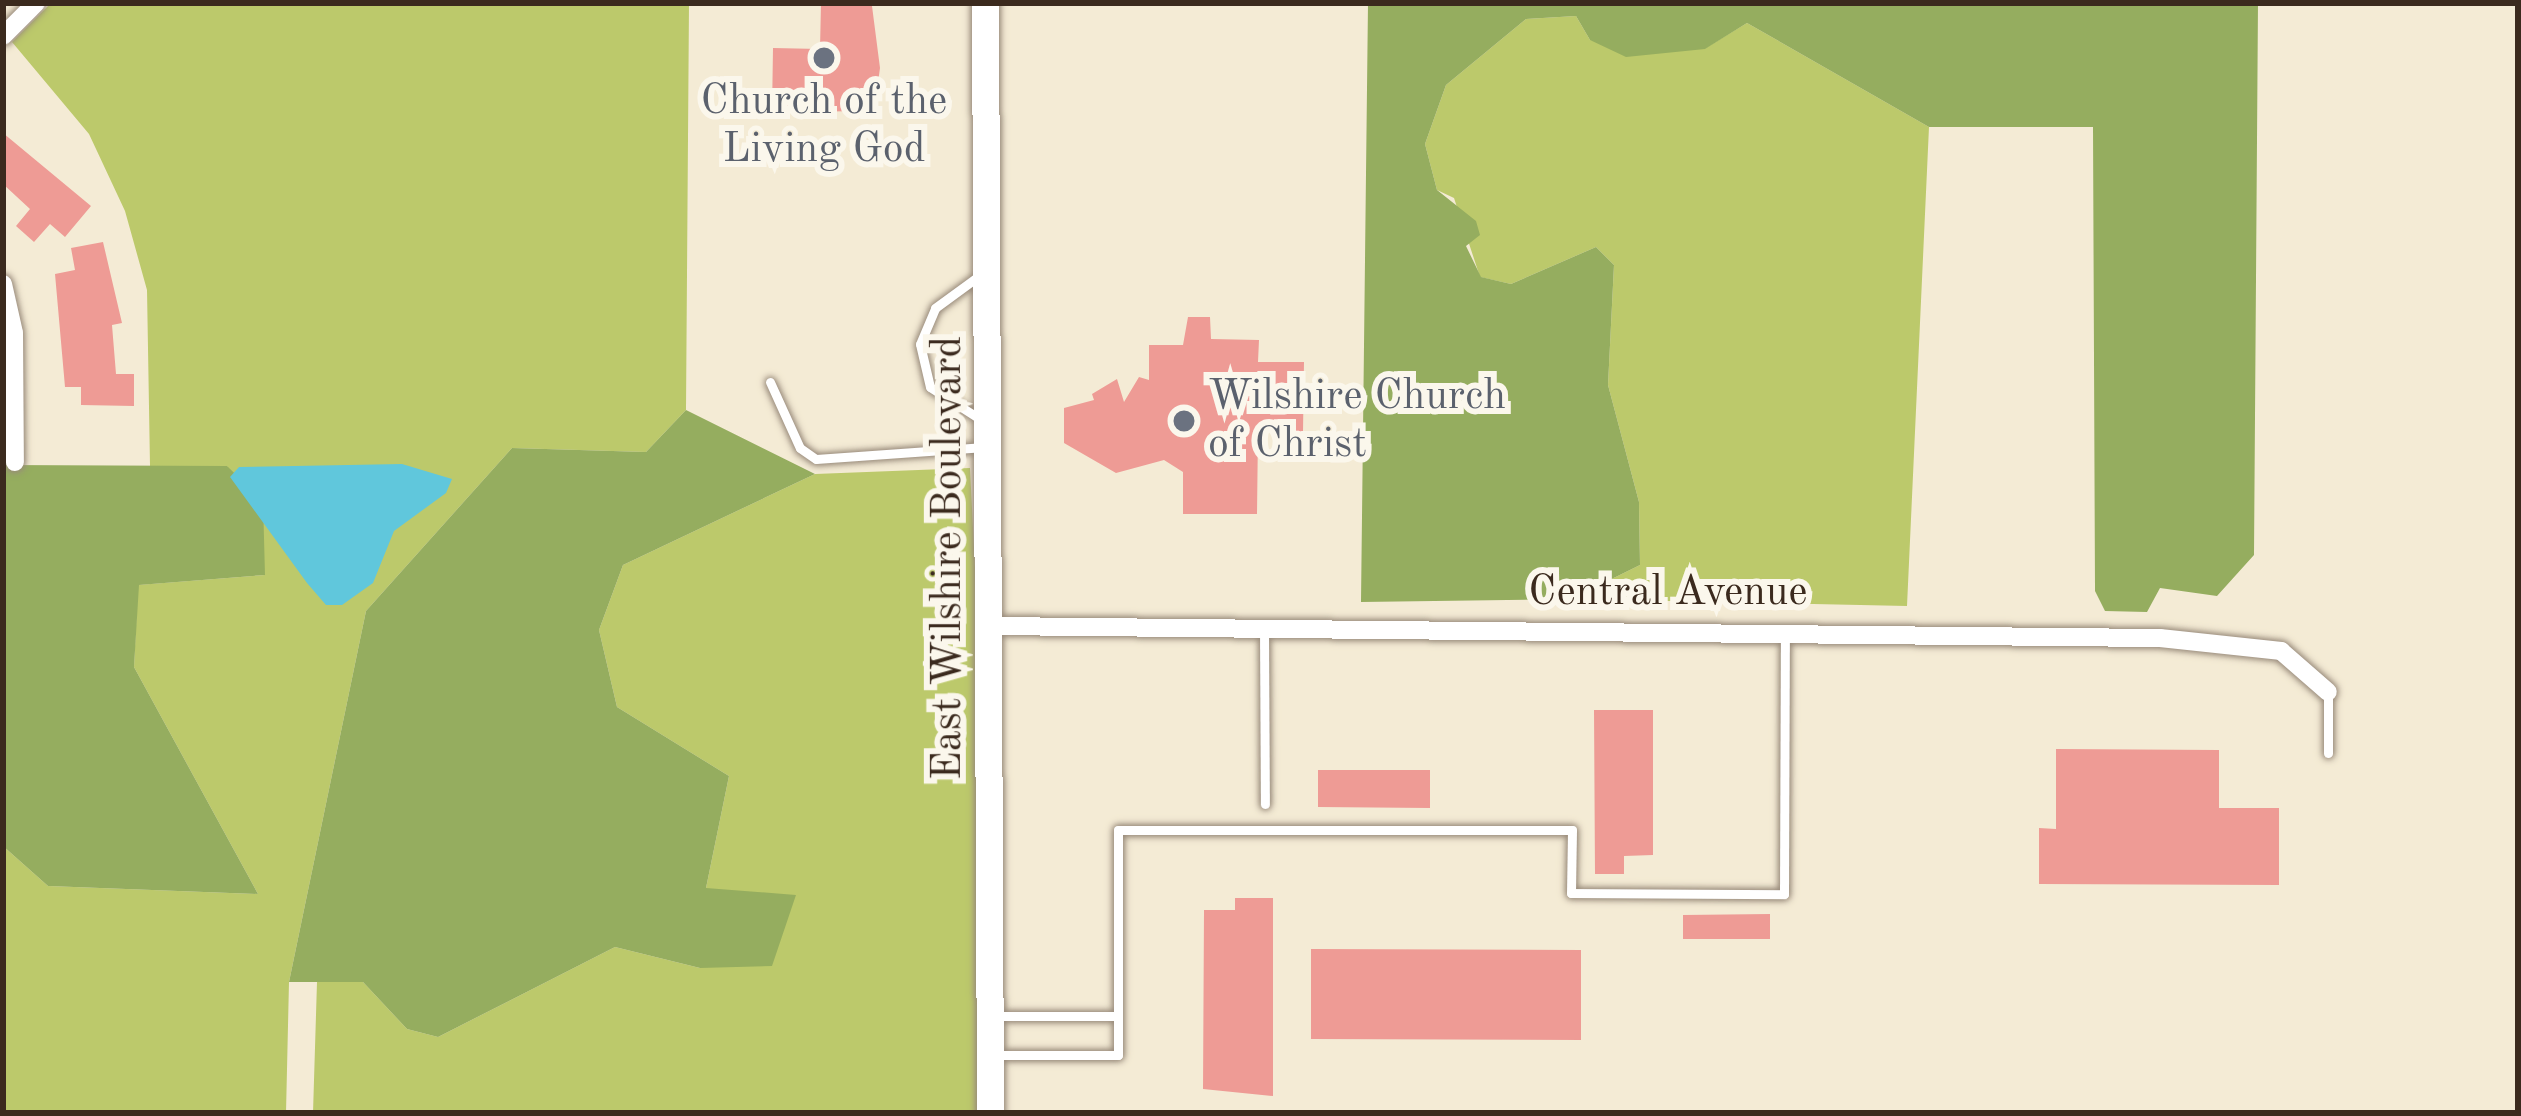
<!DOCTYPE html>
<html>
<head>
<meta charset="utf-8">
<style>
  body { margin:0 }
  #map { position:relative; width:2521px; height:1116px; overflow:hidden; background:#f4ebd5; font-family:"Old Standard TT",serif }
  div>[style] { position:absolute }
  .green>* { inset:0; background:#bcc96b }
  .forest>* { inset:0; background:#95ad5f }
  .water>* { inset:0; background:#60c7dc }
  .building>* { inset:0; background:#ee9b95 }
  .roads { filter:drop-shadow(0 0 3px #988a7a) drop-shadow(0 0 3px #988a7a) }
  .lane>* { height:9px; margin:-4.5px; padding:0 4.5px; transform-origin:4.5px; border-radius:4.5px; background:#fff }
  .street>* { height:18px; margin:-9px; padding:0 9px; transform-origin:9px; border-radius:9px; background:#fff }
  .secondary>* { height:27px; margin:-13.5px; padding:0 13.5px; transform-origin:13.5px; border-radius:13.5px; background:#fff }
  .dots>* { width:33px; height:33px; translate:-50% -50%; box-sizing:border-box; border:6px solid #fbf7ec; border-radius:50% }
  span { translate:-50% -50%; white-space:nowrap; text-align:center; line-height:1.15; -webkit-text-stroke:12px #fbf7ec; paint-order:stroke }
  .worship-label { font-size:42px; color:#5b616d }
  .left { translate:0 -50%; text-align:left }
  .street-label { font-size:42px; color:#3b2a1e }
  .frame { position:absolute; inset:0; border:6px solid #3b2a1e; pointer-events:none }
</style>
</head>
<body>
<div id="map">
  <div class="green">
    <i style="clip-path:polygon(51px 3px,689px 3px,686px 410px,646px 452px,512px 448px,366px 611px,289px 982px,286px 1113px,3px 1113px,3px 846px,48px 886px,258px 894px,134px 667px,138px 585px,265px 575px,227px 466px,150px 466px,147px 290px,125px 211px,89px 134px,12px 42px)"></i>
    <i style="clip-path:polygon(1576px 16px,1590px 40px,1704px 49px,1747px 23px,1929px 127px,1907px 606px,1571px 599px,1640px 565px,1639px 502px,1608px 385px,1614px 265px,1596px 247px,1511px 284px,1480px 277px,1454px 198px,1437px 190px,1425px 144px,1446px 85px,1526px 19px)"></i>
    <i style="clip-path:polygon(970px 468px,978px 628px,977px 1113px,313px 1113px,317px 982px,363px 982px,407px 1029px,438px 1037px,615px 947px,700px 968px,706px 888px,729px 776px,617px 707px,599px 630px,623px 565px,815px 474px)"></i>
  </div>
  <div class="forest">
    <i style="clip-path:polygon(1368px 3px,2258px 3px,2254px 555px,2217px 596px,2160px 588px,2147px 612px,2105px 611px,2095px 591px,2093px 127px,1929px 127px,1747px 23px,1705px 49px,1626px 57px,1590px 40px,1576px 16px,1526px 19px,1446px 85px,1425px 144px,1437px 190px,1476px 221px,1480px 235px,1466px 246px,1481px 277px,1511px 284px,1596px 247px,1614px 265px,1608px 385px,1639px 502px,1640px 565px,1571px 599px,1361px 602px)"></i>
    <i style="clip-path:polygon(686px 410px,815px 474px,623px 565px,599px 630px,617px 707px,729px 776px,706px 888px,796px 895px,772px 966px,700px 968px,615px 947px,438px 1037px,407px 1029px,363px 982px,289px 982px,366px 611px,512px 448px,646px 452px)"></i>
    <i style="clip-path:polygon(3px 465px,227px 466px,263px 501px,265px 575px,139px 585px,134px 667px,258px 894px,48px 886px,3px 846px)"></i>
  </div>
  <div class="water">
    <i style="clip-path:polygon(402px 464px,452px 479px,446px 493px,394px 531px,373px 583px,342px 605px,326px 605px,307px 583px,230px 477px,239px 467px)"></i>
  </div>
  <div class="building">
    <i style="clip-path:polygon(821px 3px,872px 6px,880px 68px,874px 111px,772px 112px,773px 48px,820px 49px)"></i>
    <i style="clip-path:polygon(3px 133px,91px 206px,65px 237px,50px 224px,34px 242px,16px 226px,30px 209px,3px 184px)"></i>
    <i style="clip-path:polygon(103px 242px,122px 323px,112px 325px,116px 374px,134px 374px,134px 406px,81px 405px,81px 387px,65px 387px,55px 274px,75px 270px,71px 248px)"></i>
    <i style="clip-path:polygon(1188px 317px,1210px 317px,1211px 339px,1259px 340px,1258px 362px,1304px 362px,1303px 432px,1258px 431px,1257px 514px,1183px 514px,1183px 472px,1164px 460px,1116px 473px,1064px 443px,1064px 408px,1094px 400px,1092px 394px,1117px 379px,1124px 402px,1139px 377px,1149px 380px,1149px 345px,1183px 345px)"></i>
    <i style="clip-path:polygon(1594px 710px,1653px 710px,1653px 855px,1624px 856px,1624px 874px,1595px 874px)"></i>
    <i style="clip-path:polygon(2056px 749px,2219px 750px,2219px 808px,2279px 808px,2279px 885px,2039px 884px,2039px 828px,2056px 829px)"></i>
    <i style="clip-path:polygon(1318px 770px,1430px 770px,1430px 808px,1318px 807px)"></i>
    <i style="clip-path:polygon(1235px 898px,1273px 898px,1273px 1096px,1203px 1089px,1204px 910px,1235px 910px)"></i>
    <i style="clip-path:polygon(1770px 914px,1770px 939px,1683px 939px,1683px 915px)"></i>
    <i style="clip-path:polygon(1311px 949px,1581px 950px,1581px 1040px,1311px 1039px)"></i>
  </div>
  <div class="roads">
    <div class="lane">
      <i style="left:770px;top:382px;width:72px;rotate:65.6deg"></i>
      <i style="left:800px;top:448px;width:19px;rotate:35deg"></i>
      <i style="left:816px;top:459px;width:169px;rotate:-4.1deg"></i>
      <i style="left:980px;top:419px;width:59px;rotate:-147.4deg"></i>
      <i style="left:930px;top:387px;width:44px;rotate:-103.1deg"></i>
      <i style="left:920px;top:344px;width:39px;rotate:-67deg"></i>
      <i style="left:935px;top:308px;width:59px;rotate:-36.1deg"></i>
      <i style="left:1264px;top:630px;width:174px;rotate:89.7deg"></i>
      <i style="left:2328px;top:753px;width:61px;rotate:-90deg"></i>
      <i style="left:996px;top:1016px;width:122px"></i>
      <i style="left:993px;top:1055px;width:125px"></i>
      <i style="left:1118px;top:1055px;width:225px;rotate:-90deg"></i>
      <i style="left:1118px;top:830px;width:454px"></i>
      <i style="left:1572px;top:830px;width:63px;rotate:90.9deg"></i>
      <i style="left:1571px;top:893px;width:213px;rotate:0.3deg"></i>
      <i style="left:1784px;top:894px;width:259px;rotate:-89.8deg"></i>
    </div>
    <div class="street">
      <i style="left:3px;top:36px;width:47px;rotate:-45deg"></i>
      <i style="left:3px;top:284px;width:50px;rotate:77.3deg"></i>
      <i style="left:14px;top:333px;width:129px;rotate:89.6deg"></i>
      <i style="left:991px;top:626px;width:1169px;rotate:0.59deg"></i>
      <i style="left:2160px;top:638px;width:122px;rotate:6.1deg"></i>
      <i style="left:2281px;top:651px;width:62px;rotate:41.1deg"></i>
    </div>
    <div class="secondary">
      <i style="left:985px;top:3px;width:1110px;rotate:89.74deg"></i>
    </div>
  </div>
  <div class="dots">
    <i style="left:824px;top:58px;background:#6b7280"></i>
    <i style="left:1184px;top:421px;background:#6b7280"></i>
  </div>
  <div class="worship-label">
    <span style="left:824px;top:126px">Church of the<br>Living God</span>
    <span class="left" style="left:1208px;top:421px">Wilshire Church<br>of Christ</span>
  </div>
  <div class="street-label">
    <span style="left:949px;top:558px;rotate:-90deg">East Wilshire Boulevard</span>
    <span style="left:1668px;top:593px">Central Avenue</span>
  </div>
  <div class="frame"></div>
</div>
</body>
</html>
